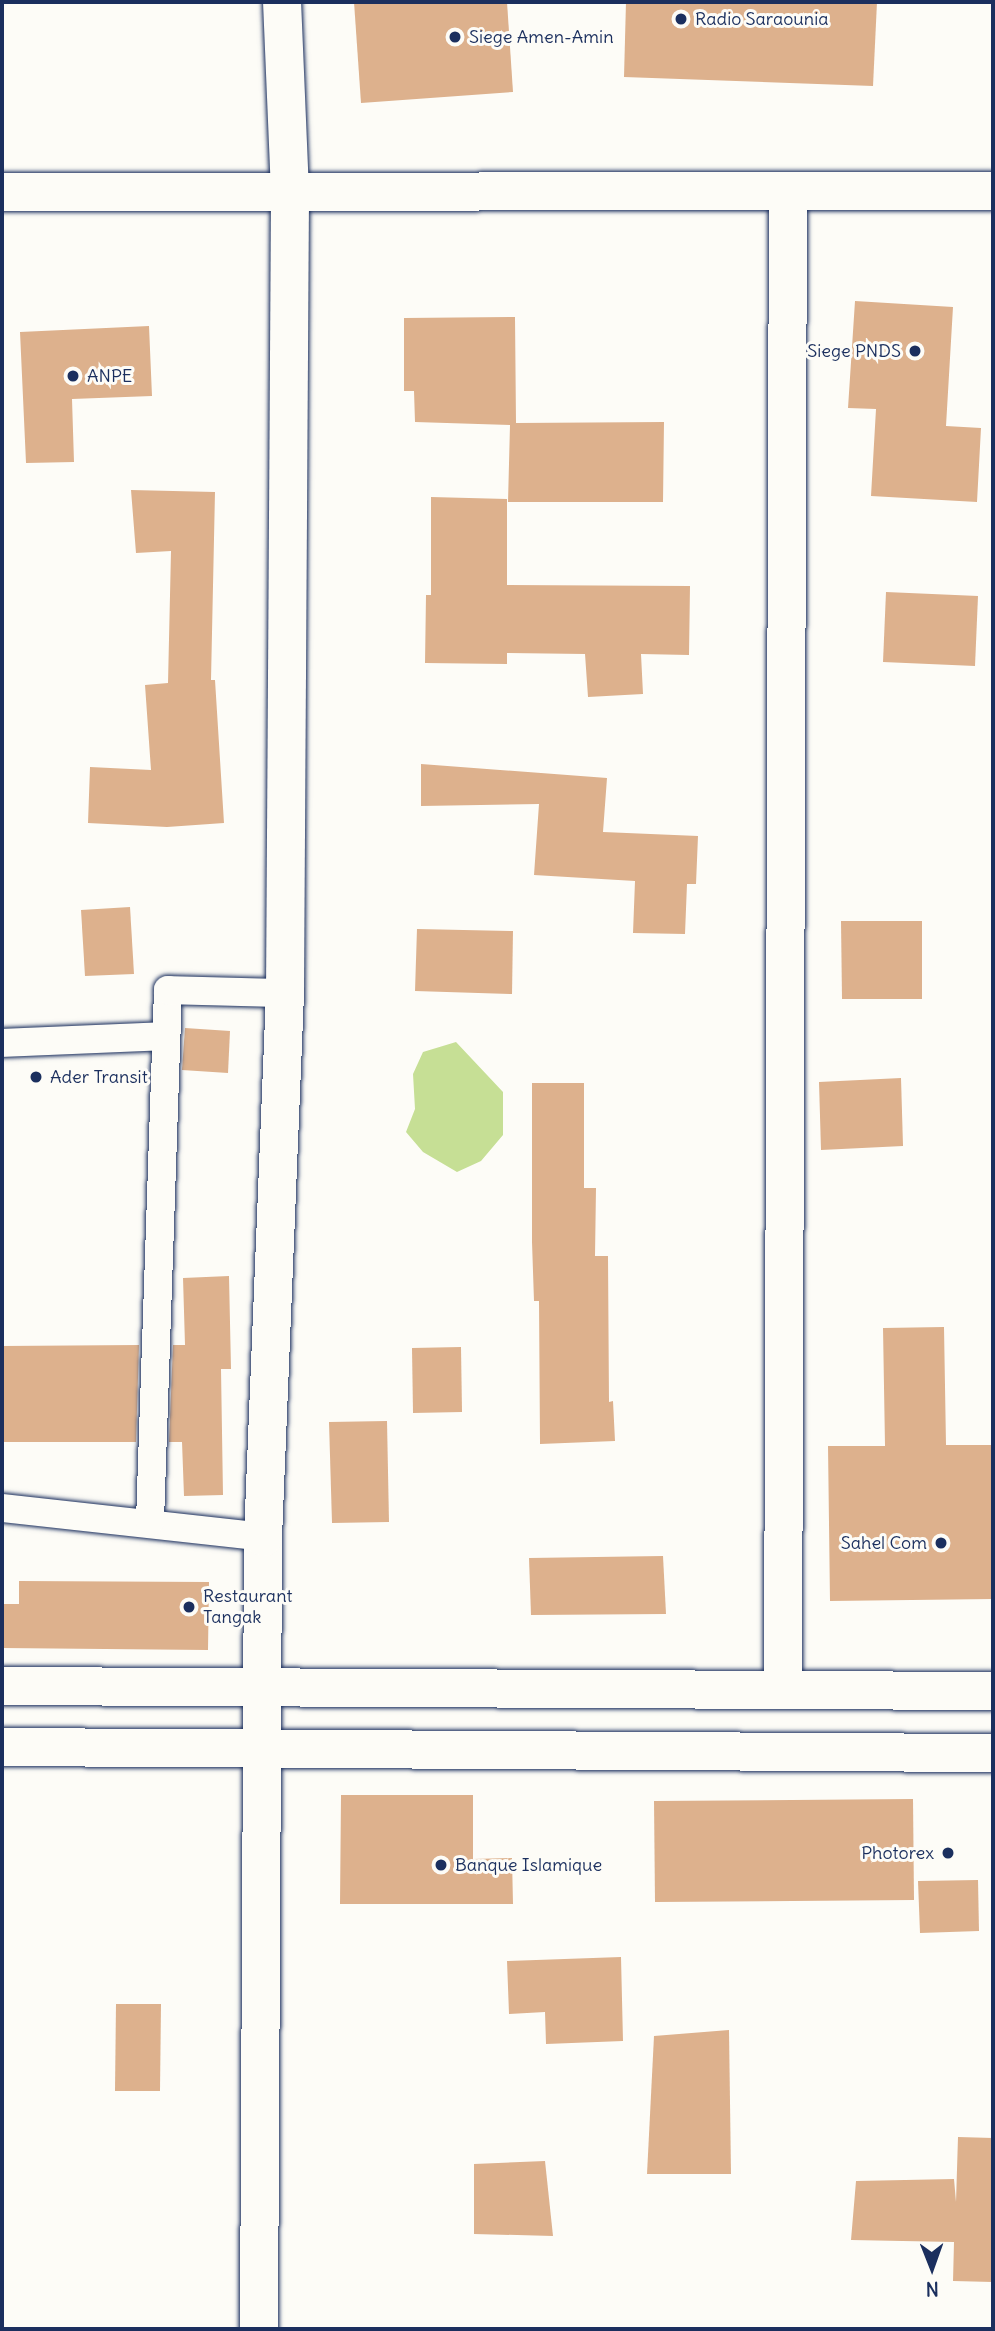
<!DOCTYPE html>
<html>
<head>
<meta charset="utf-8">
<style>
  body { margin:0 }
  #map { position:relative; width:995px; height:2331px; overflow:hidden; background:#fdfcf7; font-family:Delius,sans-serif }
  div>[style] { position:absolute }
  .green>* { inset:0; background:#c6df95 }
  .building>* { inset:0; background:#ddb18d }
  .roads { filter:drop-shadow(0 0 2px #1b2f5e) drop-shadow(0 0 2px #1b2f5e) }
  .service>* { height:28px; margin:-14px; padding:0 14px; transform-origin:14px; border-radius:14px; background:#fdfcf7 }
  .minor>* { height:38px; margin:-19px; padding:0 19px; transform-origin:19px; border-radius:19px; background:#fdfcf7 }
  .tertiary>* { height:38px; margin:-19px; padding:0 19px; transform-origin:19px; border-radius:19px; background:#fdfcf7 }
  .primary>* { height:38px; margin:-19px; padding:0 19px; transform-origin:19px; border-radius:19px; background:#fdfcf7 }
  .dots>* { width:19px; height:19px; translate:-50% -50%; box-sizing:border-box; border:4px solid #fdfcf7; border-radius:50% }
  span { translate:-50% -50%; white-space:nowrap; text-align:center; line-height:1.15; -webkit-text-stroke:6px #fdfcf7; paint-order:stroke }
  .poi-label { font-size:18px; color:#1b2f5e }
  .left { translate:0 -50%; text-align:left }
  .right { translate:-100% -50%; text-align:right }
  .frame { position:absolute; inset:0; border:4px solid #1b2f5e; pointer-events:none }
  .north { position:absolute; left:897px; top:2233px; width:70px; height:70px; -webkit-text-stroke:5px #fdfcf7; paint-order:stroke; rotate:179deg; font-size:19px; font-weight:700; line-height:28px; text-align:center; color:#1b2f5e }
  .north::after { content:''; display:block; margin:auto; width:24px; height:32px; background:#1b2f5e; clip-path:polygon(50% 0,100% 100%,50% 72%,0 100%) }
</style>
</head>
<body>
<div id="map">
  <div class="green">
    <i style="clip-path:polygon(456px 1042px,503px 1092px,503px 1135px,481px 1161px,457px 1172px,423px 1152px,406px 1132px,415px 1109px,413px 1074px,423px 1052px)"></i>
  </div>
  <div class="building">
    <i style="clip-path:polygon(354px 2px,507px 2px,513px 92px,361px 103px)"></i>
    <i style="clip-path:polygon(626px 2px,877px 2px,873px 86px,624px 77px)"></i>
    <i style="clip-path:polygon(855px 301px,953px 307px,946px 426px,981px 428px,977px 502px,871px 496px,876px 409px,848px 408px)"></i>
    <i style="clip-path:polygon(515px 317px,516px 423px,664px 422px,663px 502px,508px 502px,510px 425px,415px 422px,414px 391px,404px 391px,404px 318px)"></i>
    <i style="clip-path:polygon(149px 326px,152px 396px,72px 399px,74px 462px,26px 463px,20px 332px)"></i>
    <i style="clip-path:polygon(131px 490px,215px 492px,211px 680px,215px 680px,224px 823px,167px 827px,88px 823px,90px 767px,151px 770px,145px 685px,168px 683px,171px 551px,136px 553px)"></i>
    <i style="clip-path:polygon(431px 497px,507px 499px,507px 585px,690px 586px,689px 655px,641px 654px,643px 694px,588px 697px,585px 654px,507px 653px,507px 664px,425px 663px,426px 595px,431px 595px)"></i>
    <i style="clip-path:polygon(886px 592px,978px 596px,975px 666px,883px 662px)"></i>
    <i style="clip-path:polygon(421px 764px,607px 778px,603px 832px,698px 836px,696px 884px,687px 884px,685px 934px,633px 933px,635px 881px,534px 875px,539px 804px,421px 806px)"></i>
    <i style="clip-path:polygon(130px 907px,134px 974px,85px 976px,81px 910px)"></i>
    <i style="clip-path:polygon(841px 921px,922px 921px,922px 999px,842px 999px)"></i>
    <i style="clip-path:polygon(417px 929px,513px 931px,512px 994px,415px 991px)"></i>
    <i style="clip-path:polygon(185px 1028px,230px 1031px,228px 1073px,182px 1070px)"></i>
    <i style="clip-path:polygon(901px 1078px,903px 1146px,821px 1150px,819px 1082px)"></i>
    <i style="clip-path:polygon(532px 1083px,584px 1083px,584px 1188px,596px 1188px,595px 1256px,608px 1256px,609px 1402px,613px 1401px,615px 1441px,540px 1444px,539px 1301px,534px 1301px,532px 1242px)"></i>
    <i style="clip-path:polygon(229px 1276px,231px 1369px,221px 1369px,223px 1495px,184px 1496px,182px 1442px,169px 1442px,173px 1345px,185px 1345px,183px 1278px)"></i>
    <i style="clip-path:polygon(944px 1327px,946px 1445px,993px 1445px,993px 1599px,830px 1601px,828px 1446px,885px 1446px,883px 1328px)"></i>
    <i style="clip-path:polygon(139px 1345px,136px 1442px,2px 1442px,2px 1346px)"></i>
    <i style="clip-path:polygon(461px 1347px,462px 1412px,413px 1413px,412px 1348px)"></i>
    <i style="clip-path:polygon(387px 1421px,389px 1522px,332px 1523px,329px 1422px)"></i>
    <i style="clip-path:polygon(663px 1556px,666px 1614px,531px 1615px,529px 1558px)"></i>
    <i style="clip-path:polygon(19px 1581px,209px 1582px,208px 1650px,2px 1648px,2px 1604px,19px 1604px)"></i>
    <i style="clip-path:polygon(341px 1795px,473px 1795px,473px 1859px,512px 1858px,513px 1904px,340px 1904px)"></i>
    <i style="clip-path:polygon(913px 1799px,914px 1900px,655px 1902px,654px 1801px)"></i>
    <i style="clip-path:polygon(978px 1880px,979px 1931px,920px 1933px,918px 1881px)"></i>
    <i style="clip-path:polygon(621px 1957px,623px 2041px,546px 2044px,545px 2012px,509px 2014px,507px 1961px)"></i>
    <i style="clip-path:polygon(116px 2004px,161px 2004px,160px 2091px,115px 2091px)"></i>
    <i style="clip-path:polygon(729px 2030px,731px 2174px,647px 2174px,654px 2036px)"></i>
    <i style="clip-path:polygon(958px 2137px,993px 2138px,993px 2282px,953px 2281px,954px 2242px,851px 2240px,856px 2181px,954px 2179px,956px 2202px)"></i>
    <i style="clip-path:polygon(545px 2161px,553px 2236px,474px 2234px,474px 2164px)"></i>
  </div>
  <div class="roads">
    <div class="service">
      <i style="left:2px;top:1043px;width:164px;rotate:-2.4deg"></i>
      <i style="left:2px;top:1508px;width:263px;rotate:6.3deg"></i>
      <i style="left:150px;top:1521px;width:531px;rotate:-88.06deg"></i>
      <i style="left:168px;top:990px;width:117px;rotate:1.5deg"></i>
    </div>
    <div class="minor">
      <i style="left:783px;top:1689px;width:1497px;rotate:-89.81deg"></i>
      <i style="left:259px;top:2329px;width:792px;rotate:-89.71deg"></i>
      <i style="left:263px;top:1537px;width:544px;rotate:-87.68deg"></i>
      <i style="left:285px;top:993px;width:801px;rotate:-89.64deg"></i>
      <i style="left:290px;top:192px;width:190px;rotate:-92.4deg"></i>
    </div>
    <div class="tertiary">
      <i style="left:2px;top:192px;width:991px;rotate:-0.06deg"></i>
    </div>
    <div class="primary">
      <i style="left:2px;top:1686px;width:991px;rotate:0.29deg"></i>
      <i style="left:2px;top:1747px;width:991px;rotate:0.35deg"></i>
    </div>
  </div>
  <div class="dots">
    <i style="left:681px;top:19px;background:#1b2f5e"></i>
    <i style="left:455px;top:37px;background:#1b2f5e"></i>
    <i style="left:915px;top:351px;background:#1b2f5e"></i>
    <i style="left:73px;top:376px;background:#1b2f5e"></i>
    <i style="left:36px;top:1077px;background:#1b2f5e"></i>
    <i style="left:941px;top:1543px;background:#1b2f5e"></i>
    <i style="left:189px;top:1607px;background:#1b2f5e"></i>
    <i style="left:948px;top:1853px;background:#1b2f5e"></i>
    <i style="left:441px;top:1865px;background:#1b2f5e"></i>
  </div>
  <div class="poi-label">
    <span class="left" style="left:695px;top:19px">Radio Saraounia</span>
    <span class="left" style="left:469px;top:37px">Siege Amen-Amin</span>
    <span class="right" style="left:901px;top:351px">Siege PNDS</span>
    <span class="left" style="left:87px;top:376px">ANPE</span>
    <span class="left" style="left:50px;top:1077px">Ader Transit</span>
    <span class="right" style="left:927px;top:1543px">Sahel Com</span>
    <span class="left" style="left:203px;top:1607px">Restaurant<br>Tangak</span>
    <span class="right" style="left:934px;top:1853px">Photorex</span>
    <span class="left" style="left:455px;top:1865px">Banque Islamique</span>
  </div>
  <div class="frame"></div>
  <div class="north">N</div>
</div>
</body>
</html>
